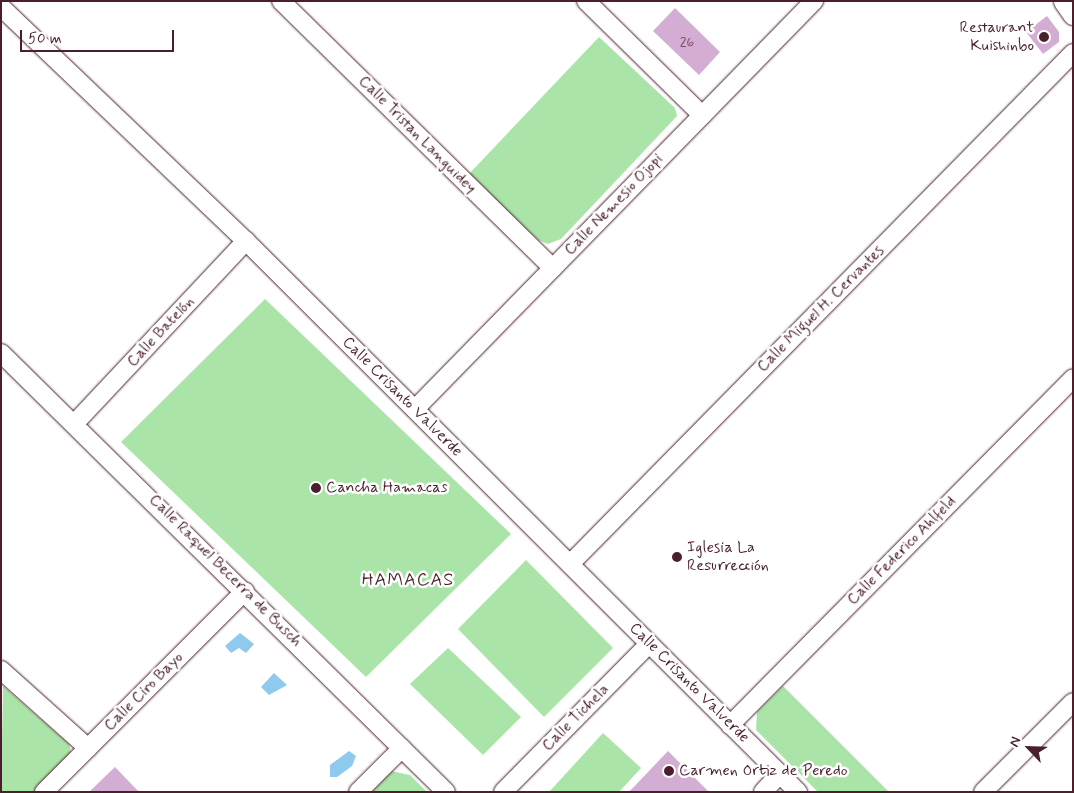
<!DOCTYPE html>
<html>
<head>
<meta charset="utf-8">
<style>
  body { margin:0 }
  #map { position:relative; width:1074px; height:793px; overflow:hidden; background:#fff; font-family:Mynerve,sans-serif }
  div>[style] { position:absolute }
  .green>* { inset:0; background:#aae4a8 }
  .water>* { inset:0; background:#8dcaed }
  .building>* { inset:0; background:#d4add4 }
  .roads { filter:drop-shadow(0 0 1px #4a1f2b) drop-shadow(0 0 1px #4a1f2b) }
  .minor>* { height:18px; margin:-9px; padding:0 9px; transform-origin:9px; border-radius:9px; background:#fff }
  .tertiary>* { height:21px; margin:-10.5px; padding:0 10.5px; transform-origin:10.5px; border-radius:10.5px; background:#fff }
  .dots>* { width:14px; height:14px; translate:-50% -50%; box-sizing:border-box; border:2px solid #fff; border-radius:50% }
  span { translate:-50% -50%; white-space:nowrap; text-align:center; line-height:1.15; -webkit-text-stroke:5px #fff; paint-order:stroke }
  .number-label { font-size:14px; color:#6c4255 }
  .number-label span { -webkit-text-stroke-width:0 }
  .poi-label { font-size:16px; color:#4a1f2b }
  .right { translate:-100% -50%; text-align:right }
  .left { translate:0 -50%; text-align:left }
  .street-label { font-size:16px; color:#4a1f2b }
  .neighbourhood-label { font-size:18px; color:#4a1f2b; letter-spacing:1px }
  .frame { position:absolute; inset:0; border:2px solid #4a1f2b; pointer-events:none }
  .north { position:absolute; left:1004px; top:723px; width:50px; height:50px; -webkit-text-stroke:4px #fff; paint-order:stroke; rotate:294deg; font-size:14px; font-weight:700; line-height:20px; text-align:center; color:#4a1f2b }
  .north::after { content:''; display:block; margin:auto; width:18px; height:22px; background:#4a1f2b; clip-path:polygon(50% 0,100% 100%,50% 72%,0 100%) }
  .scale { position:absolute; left:20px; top:30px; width:154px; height:22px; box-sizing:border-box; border:2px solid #4a1f2b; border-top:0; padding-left:6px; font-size:15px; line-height:18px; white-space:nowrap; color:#4a1f2b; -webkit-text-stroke:4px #fff; paint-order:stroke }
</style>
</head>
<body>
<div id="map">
  <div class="green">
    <i style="clip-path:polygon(599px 37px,675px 108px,677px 116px,561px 239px,548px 244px,538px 240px,468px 175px)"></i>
    <i style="clip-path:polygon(265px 299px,511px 534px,366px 677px,121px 442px)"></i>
    <i style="clip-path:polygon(526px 560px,613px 648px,544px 717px,458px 629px)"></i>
    <i style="clip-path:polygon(448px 648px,521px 717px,483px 755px,410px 684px)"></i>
    <i style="clip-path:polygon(3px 686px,69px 744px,72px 756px,41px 792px,1px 792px)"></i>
    <i style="clip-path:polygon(783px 686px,889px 792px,818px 792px,756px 730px,757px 712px)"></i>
    <i style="clip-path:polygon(603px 733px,641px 768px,619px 792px,549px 792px)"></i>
    <i style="clip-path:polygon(391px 771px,410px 775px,427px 792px,372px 792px)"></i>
  </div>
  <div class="water">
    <i style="clip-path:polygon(240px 633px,254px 644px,246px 653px,239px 648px,231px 653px,225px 646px)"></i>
    <i style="clip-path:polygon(274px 673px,287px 685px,269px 695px,261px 687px)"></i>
    <i style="clip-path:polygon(349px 751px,356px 756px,352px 766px,337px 777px,330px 777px,330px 765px)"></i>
  </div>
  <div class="building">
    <i style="clip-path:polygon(675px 8px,720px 52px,699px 75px,653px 31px)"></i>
    <i style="clip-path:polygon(1047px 16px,1059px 32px,1059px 42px,1043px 54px,1026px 32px)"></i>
    <i style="clip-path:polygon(668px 751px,709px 792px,629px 792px)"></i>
    <i style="clip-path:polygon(115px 767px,139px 792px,89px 792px)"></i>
  </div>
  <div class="roads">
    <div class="minor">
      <i style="left:281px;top:1px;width:381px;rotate:44.5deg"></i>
      <i style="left:586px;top:1px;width:163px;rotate:44.5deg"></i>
      <i style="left:1px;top:7px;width:339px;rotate:43.7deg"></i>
      <i style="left:246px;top:241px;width:780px;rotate:44.95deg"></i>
      <i style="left:1px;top:353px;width:625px;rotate:44.61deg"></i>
      <i style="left:415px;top:409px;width:571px;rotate:-45.64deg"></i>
      <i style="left:75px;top:423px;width:250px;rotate:-46.8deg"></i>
      <i style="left:570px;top:564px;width:717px;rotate:-45.45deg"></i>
      <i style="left:1px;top:670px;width:117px;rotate:41.9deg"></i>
      <i style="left:730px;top:725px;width:488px;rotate:-45.3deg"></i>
      <i style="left:44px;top:792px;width:284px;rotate:-45deg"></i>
      <i style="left:358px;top:792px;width:62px;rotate:-45deg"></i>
      <i style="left:503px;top:792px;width:208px;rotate:-45.4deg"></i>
      <i style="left:763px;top:792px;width:25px;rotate:-47deg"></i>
      <i style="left:983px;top:792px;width:127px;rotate:-45deg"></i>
    </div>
    <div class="tertiary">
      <i style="left:1064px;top:1px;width:16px;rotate:55deg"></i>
    </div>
  </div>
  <div class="dots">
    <i style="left:1044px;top:37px;background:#4a1f2b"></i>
    <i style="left:316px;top:488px;background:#4a1f2b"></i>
    <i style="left:677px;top:557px;background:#4a1f2b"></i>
    <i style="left:669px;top:771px;background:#4a1f2b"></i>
  </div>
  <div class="number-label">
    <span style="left:687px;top:42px">26</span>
  </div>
  <div class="poi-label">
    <span class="right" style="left:1034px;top:37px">Restaurant<br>Kuishinbo</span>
    <span class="left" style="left:326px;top:488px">Cancha Hamacas</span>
    <span class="left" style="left:687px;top:557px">Iglesia La<br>Resurrección</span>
    <span class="left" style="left:679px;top:771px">Carmen Ortiz de Peredo</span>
  </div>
  <div class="street-label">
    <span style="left:417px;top:135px;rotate:45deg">Calle Tristan Languidey</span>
    <span style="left:614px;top:205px;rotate:-46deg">Calle Nemesio Ojopi</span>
    <span style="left:821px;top:309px;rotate:-45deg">Calle Miguel H. Cervantes</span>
    <span style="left:161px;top:332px;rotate:-47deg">Calle Batelón</span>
    <span style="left:402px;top:397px;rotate:45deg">Calle Crisanto Valverde</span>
    <span style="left:902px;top:551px;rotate:-45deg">Calle Federico Ahlfeld</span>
    <span style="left:225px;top:571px;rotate:45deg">Calle Raquel Becerra de Busch</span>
    <span style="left:689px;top:683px;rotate:45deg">Calle Crisanto Valverde</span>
    <span style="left:144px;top:692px;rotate:-45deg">Calle Ciro Bayo</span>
    <span style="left:576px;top:718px;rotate:-45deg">Calle Tichela</span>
  </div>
  <div class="neighbourhood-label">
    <span style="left:408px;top:580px">HAMACAS</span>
  </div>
  <div class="frame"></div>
  <div class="north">N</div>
  <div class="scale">50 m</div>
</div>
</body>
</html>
